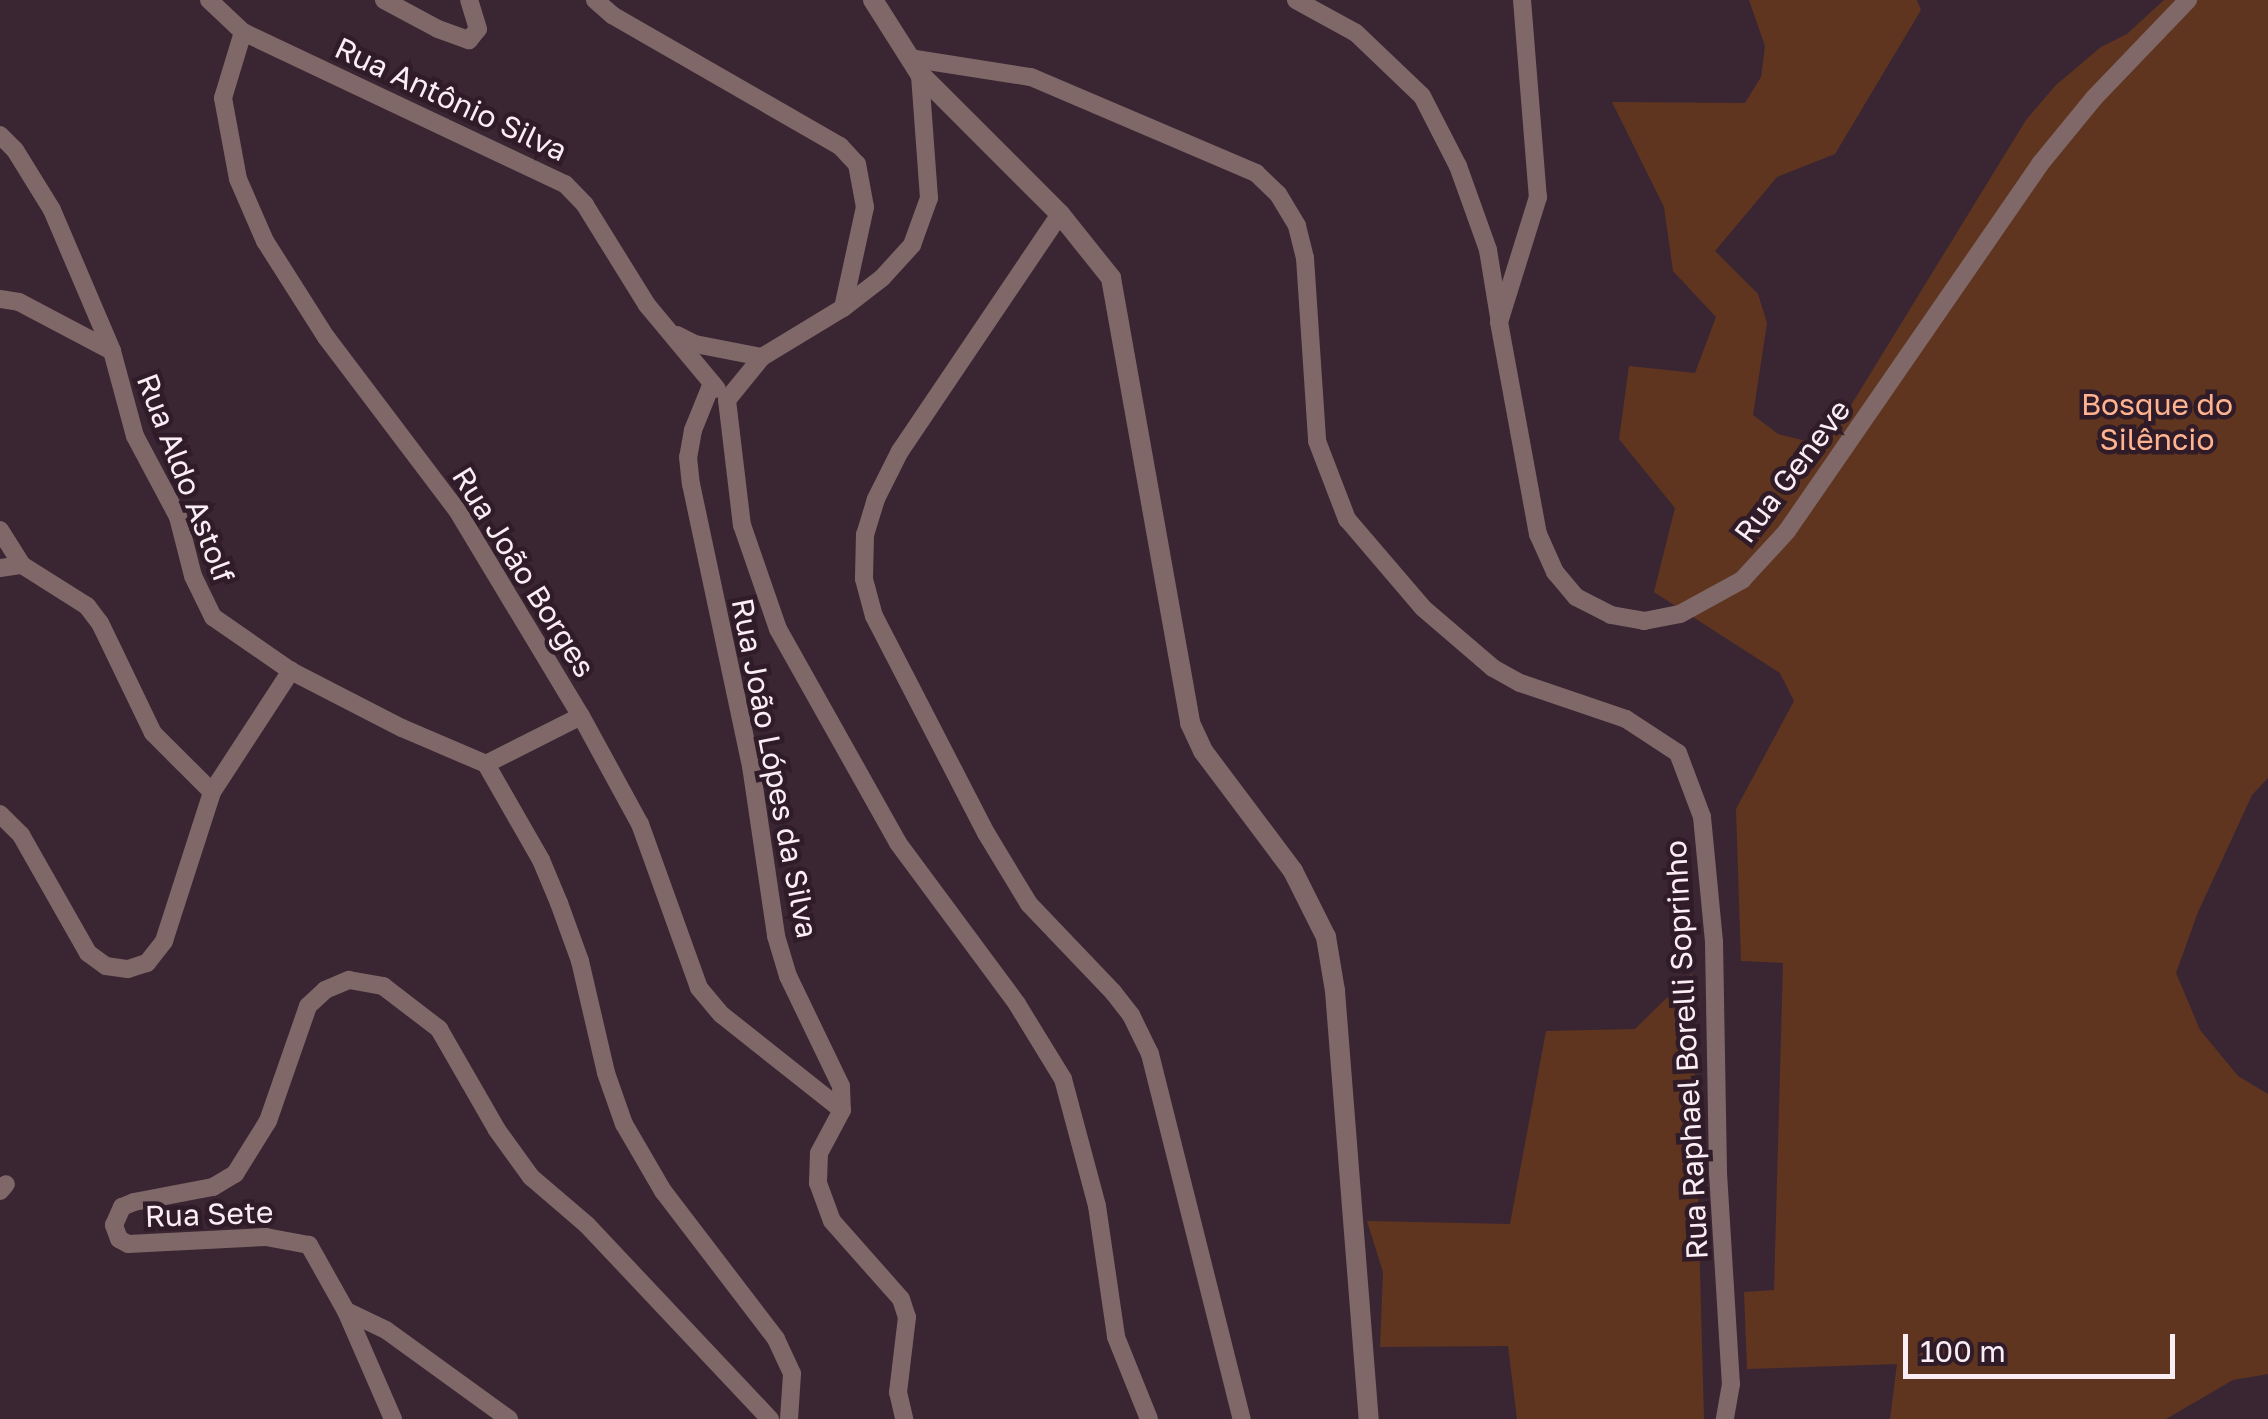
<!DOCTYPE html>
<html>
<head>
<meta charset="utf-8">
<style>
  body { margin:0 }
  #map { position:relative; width:2268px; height:1419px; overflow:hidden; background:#3a2632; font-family:"Golos Text",sans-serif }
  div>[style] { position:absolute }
  .green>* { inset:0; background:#5f3520 }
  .minor>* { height:18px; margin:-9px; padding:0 9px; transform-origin:9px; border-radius:9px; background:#806869 }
  .tertiary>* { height:20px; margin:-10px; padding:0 10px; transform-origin:10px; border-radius:10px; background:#806869 }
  span { translate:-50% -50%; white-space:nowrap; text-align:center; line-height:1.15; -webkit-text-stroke:9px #301c28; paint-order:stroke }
  .street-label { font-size:30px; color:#fbedf4 }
  .park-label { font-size:30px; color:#ffb491 }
  .scale { position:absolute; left:1903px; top:1334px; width:272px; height:45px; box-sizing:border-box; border:5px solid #fbedf4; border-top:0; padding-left:12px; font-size:30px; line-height:35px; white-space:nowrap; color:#fbedf4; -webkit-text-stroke:8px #301c28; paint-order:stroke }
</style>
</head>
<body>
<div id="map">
  <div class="green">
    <i style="clip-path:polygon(1749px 0,1917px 0,1921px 10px,1835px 154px,1777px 177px,1715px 251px,1758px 294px,1767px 323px,1753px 415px,1778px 434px,1826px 446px,2026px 120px,2056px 85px,2101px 47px,2127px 34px,2164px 0,2268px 0,2268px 778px,2252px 795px,2198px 912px,2176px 973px,2200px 1030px,2238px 1076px,2268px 1094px,2268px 1374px,2233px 1380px,2166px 1419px,1890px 1419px,1897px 1364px,1747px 1369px,1744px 1292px,1774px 1290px,1783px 963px,1741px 961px,1736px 809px,1794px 701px,1780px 673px,1654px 592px,1675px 508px,1619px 439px,1629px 366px,1695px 373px,1716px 317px,1673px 271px,1664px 207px,1612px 102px,1745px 103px,1761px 77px,1765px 46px)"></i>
    <i style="clip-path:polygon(1692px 973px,1704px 1419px,1517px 1419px,1508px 1346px,1380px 1347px,1383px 1272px,1367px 1221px,1510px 1224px,1546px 1031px,1635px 1029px)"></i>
  </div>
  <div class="minor">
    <i style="left:209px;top:0;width:47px;rotate:43.3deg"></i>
    <i style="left:243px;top:32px;width:356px;rotate:25.3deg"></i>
    <i style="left:565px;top:184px;width:29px;rotate:46deg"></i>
    <i style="left:585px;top:205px;width:118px;rotate:58.2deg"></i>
    <i style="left:647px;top:305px;width:109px;rotate:50.2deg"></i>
    <i style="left:384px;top:0;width:61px;rotate:28.2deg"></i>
    <i style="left:438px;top:29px;width:33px;rotate:20deg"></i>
    <i style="left:469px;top:40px;width:14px;rotate:-51deg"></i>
    <i style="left:478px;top:29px;width:30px;rotate:-107deg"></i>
    <i style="left:595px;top:0;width:23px;rotate:41deg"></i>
    <i style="left:612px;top:15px;width:263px;rotate:29.9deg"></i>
    <i style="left:840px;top:146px;width:25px;rotate:47deg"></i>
    <i style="left:857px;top:164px;width:44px;rotate:79.5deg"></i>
    <i style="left:865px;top:207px;width:103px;rotate:102.3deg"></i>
    <i style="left:1296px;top:0;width:68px;rotate:28.8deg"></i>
    <i style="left:1356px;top:33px;width:91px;rotate:43.7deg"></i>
    <i style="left:1422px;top:96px;width:79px;rotate:62.8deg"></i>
    <i style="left:1458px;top:166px;width:89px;rotate:70.3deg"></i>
    <i style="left:1488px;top:250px;width:68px;rotate:80.7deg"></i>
    <i style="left:1522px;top:0;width:198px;rotate:85.4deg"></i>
    <i style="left:1538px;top:197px;width:131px;rotate:107.3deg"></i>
    <i style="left:1499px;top:322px;width:216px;rotate:79.6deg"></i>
    <i style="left:1538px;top:534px;width:42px;rotate:65.9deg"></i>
    <i style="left:1555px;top:572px;width:33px;rotate:50deg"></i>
    <i style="left:1576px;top:597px;width:39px;rotate:27deg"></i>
    <i style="left:1611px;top:615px;width:34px;rotate:10deg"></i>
    <i style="left:1644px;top:621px;width:37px;rotate:-11deg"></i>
    <i style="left:1680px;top:614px;width:71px;rotate:-28.7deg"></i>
    <i style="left:1742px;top:580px;width:67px;rotate:-47.4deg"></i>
    <i style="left:1787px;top:531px;width:446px;rotate:-55.4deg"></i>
    <i style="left:2040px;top:164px;width:85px;rotate:-50.7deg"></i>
    <i style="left:2094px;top:98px;width:136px;rotate:-46.2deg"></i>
    <i style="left:243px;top:32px;width:69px;rotate:106.9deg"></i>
    <i style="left:223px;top:98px;width:82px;rotate:79.5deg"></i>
    <i style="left:238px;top:179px;width:68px;rotate:66.5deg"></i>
    <i style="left:265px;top:241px;width:114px;rotate:57.6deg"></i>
    <i style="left:326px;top:337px;width:217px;rotate:52.9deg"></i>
    <i style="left:457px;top:510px;width:240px;rotate:59deg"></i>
    <i style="left:581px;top:716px;width:123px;rotate:61.4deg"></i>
    <i style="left:640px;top:824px;width:174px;rotate:70.2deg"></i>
    <i style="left:699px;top:988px;width:35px;rotate:50deg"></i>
    <i style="left:722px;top:1015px;width:153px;rotate:38.4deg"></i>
    <i style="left:909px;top:58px;width:123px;rotate:8.9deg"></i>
    <i style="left:1031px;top:77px;width:245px;rotate:23.1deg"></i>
    <i style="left:1256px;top:173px;width:30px;rotate:44deg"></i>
    <i style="left:1278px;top:194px;width:37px;rotate:59deg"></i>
    <i style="left:1297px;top:226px;width:33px;rotate:76deg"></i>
    <i style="left:1305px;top:258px;width:183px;rotate:86.2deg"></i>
    <i style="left:1317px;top:441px;width:84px;rotate:69deg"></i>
    <i style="left:1347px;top:519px;width:117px;rotate:49.5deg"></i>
    <i style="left:1423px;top:608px;width:92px;rotate:40.6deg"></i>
    <i style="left:1493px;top:668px;width:31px;rotate:29deg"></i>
    <i style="left:1520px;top:683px;width:112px;rotate:18.8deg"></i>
    <i style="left:1626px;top:719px;width:62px;rotate:33.2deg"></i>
    <i style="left:1678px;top:753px;width:68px;rotate:69.4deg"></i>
    <i style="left:1702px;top:817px;width:126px;rotate:84.5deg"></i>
    <i style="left:1714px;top:942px;width:231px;rotate:89deg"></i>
    <i style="left:1718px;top:1173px;width:211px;rotate:86.5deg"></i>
    <i style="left:1731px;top:1384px;width:36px;rotate:100deg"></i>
    <i style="left:0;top:135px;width:21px;rotate:45deg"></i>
    <i style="left:15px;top:150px;width:70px;rotate:58.3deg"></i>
    <i style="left:52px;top:210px;width:153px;rotate:66.9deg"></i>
    <i style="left:112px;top:351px;width:88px;rotate:74.9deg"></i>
    <i style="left:135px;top:436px;width:92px;rotate:62deg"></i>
    <i style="left:178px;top:517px;width:61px;rotate:75.7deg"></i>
    <i style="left:193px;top:576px;width:46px;rotate:64deg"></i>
    <i style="left:213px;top:617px;width:95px;rotate:34.7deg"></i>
    <i style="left:291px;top:671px;width:125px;rotate:27.2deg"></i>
    <i style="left:402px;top:728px;width:91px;rotate:23.2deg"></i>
    <i style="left:1060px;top:214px;width:286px;rotate:124deg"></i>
    <i style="left:900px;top:451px;width:54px;rotate:116.6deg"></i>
    <i style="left:876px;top:499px;width:37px;rotate:107deg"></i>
    <i style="left:865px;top:534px;width:45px;rotate:91.3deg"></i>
    <i style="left:864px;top:579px;width:38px;rotate:75deg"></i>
    <i style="left:874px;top:616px;width:244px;rotate:62.7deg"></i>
    <i style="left:986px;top:833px;width:83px;rotate:58.8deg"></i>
    <i style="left:1029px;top:904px;width:122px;rotate:46.3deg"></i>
    <i style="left:1113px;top:992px;width:29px;rotate:52deg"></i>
    <i style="left:1131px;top:1015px;width:43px;rotate:64deg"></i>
    <i style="left:1150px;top:1054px;width:376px;rotate:75.9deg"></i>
    <i style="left:0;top:299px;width:19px;rotate:9deg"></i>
    <i style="left:19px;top:302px;width:105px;rotate:27.8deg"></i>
    <i style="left:677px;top:335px;width:20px;rotate:27deg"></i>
    <i style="left:695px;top:344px;width:68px;rotate:11deg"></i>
    <i style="left:712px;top:383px;width:51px;rotate:112deg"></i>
    <i style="left:693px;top:430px;width:27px;rotate:100deg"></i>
    <i style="left:688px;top:457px;width:27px;rotate:84deg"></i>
    <i style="left:691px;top:484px;width:288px;rotate:78deg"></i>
    <i style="left:751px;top:766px;width:172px;rotate:81.6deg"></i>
    <i style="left:776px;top:936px;width:42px;rotate:73.3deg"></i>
    <i style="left:788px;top:976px;width:122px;rotate:64.3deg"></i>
    <i style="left:841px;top:1086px;width:24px;rotate:88deg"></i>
    <i style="left:842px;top:1110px;width:49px;rotate:118.1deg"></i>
    <i style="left:819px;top:1153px;width:30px;rotate:92deg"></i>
    <i style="left:818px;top:1183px;width:40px;rotate:69.8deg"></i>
    <i style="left:832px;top:1221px;width:104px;rotate:48.5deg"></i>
    <i style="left:901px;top:1299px;width:19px;rotate:72deg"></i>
    <i style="left:907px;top:1317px;width:76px;rotate:96.8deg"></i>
    <i style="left:898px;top:1392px;width:28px;rotate:77deg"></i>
    <i style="left:727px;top:400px;width:126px;rotate:83.2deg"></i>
    <i style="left:742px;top:525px;width:110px;rotate:70.9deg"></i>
    <i style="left:778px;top:629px;width:245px;rotate:60.7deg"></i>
    <i style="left:898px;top:843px;width:200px;rotate:53.5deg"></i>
    <i style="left:1017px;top:1004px;width:88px;rotate:58.5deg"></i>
    <i style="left:1063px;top:1079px;width:131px;rotate:75deg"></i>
    <i style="left:1097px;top:1206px;width:132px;rotate:81.7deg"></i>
    <i style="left:1116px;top:1337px;width:88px;rotate:68.1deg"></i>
    <i style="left:727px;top:400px;width:55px;rotate:-50.9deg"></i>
    <i style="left:762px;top:357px;width:95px;rotate:-31.2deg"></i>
    <i style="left:843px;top:308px;width:49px;rotate:-37.6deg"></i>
    <i style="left:882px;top:278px;width:45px;rotate:-47.7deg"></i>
    <i style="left:912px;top:245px;width:50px;rotate:-70.1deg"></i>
    <i style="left:929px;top:198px;width:124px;rotate:-94.2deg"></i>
    <i style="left:0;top:530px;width:41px;rotate:57.8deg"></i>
    <i style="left:22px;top:565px;width:77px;rotate:32.2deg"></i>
    <i style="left:87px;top:606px;width:21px;rotate:53deg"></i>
    <i style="left:100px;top:623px;width:122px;rotate:64.3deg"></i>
    <i style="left:153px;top:733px;width:83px;rotate:45deg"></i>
    <i style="left:0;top:568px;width:22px;rotate:-8deg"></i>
    <i style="left:486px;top:764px;width:111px;rotate:60.2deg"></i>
    <i style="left:541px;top:860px;width:47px;rotate:67.3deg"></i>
    <i style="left:559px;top:903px;width:62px;rotate:70.1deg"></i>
    <i style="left:580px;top:961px;width:115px;rotate:76.9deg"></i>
    <i style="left:606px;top:1073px;width:54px;rotate:70.6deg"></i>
    <i style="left:624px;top:1124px;width:78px;rotate:59.8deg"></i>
    <i style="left:663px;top:1191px;width:186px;rotate:52.6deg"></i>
    <i style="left:776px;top:1339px;width:38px;rotate:65deg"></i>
    <i style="left:792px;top:1374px;width:45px;rotate:93.8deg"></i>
    <i style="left:486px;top:764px;width:106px;rotate:-26.8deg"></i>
    <i style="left:0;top:814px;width:30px;rotate:45deg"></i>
    <i style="left:21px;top:835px;width:136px;rotate:60.4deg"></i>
    <i style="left:88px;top:953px;width:22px;rotate:36deg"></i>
    <i style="left:106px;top:966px;width:22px;rotate:8deg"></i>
    <i style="left:128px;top:969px;width:20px;rotate:-18deg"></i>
    <i style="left:147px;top:963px;width:28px;rotate:-52deg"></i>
    <i style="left:164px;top:941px;width:157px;rotate:-72.1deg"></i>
    <i style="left:212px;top:792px;width:145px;rotate:-56.9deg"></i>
    <i style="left:0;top:1191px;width:9px;rotate:-49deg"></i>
    <i style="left:346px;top:1311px;width:44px;rotate:25.4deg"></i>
    <i style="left:386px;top:1330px;width:152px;rotate:35.9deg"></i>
    <i style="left:393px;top:1419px;width:118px;rotate:-113.5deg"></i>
    <i style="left:346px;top:1311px;width:76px;rotate:-119.3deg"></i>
    <i style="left:309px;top:1245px;width:44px;rotate:-169.5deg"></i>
    <i style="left:266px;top:1237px;width:138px;rotate:177.1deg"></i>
    <i style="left:128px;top:1244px;width:10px;rotate:-151deg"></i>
    <i style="left:119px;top:1239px;width:15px;rotate:-110deg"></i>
    <i style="left:114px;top:1225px;width:20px;rotate:-66deg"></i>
    <i style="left:122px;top:1207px;width:13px;rotate:-23deg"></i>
    <i style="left:134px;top:1202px;width:80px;rotate:-10.8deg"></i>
    <i style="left:213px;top:1187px;width:26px;rotate:-31deg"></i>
    <i style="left:235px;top:1174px;width:62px;rotate:-58.1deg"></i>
    <i style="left:268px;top:1121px;width:122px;rotate:-70.8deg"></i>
    <i style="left:308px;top:1006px;width:23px;rotate:-43deg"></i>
    <i style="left:325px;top:990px;width:26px;rotate:-23deg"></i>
    <i style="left:349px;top:980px;width:35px;rotate:10deg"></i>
    <i style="left:383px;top:986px;width:71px;rotate:37.5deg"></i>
    <i style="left:439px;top:1029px;width:116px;rotate:60.1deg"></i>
    <i style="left:497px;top:1130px;width:58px;rotate:54.1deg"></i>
    <i style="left:531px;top:1177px;width:74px;rotate:40.6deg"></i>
    <i style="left:587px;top:1225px;width:267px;rotate:46.7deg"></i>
  </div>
  <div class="tertiary">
    <i style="left:873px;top:0;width:88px;rotate:57.6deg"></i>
    <i style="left:920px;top:74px;width:198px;rotate:45deg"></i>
    <i style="left:1060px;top:214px;width:82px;rotate:51.4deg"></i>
    <i style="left:1111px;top:278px;width:452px;rotate:79.9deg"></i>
    <i style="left:1190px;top:723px;width:31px;rotate:65deg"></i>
    <i style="left:1203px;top:751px;width:150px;rotate:53.1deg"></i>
    <i style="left:1293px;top:871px;width:74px;rotate:63.4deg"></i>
    <i style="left:1326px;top:937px;width:55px;rotate:80.5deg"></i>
    <i style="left:1335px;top:991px;width:429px;rotate:85.5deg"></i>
  </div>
  <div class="street-label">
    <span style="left:451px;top:99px;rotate:25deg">Rua Antônio Silva</span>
    <span style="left:1792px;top:471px;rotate:-53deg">Rua Geneve</span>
    <span style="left:186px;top:478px;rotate:69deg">Rua Aldo Astolf</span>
    <span style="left:524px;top:572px;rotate:58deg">Rua João Borges</span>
    <span style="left:775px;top:768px;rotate:79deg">Rua João Lópes da Silva</span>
    <span style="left:1686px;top:1050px;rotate:-93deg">Rua Raphael Borelli Soprinho</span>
    <span style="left:209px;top:1214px;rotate:-2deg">Rua Sete</span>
  </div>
  <div class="park-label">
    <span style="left:2157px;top:421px">Bosque do<br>Silêncio</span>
  </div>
  <div class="scale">100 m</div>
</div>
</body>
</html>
